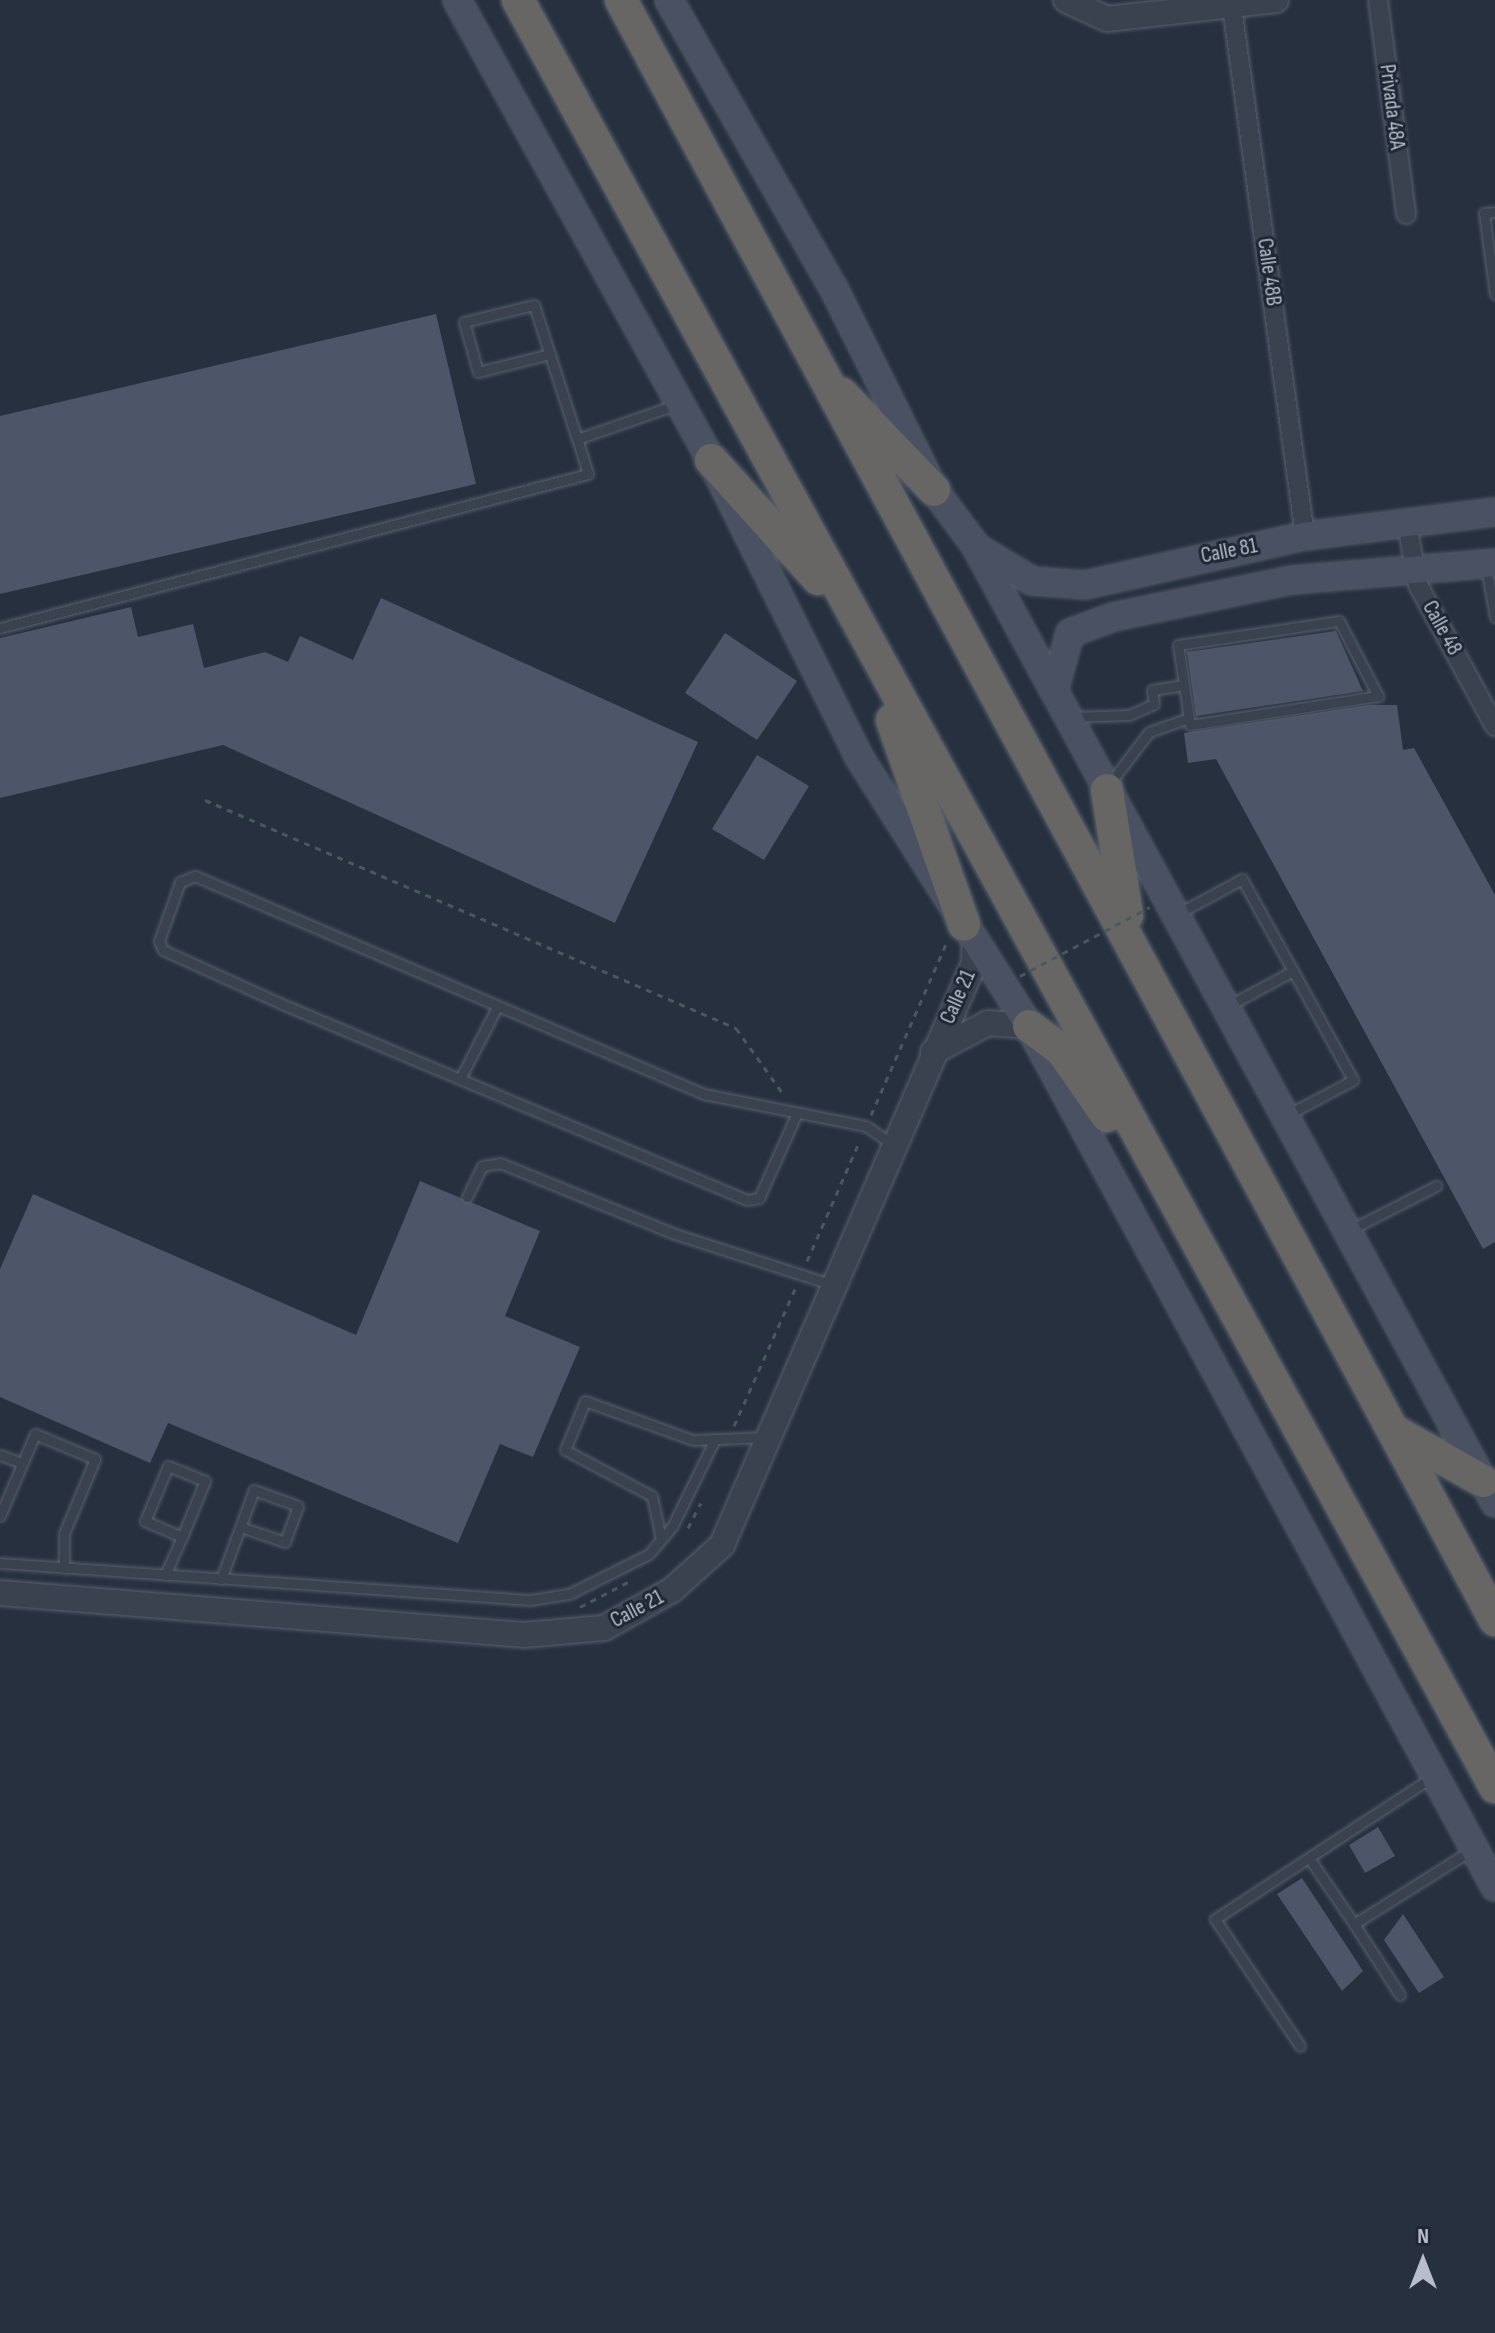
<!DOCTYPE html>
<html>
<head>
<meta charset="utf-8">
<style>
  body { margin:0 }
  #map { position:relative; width:1495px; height:2333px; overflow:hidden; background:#26303f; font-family:"Sofia Sans Condensed",sans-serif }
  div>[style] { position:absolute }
  .building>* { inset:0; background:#4d5668 }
  .path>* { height:3px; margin-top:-1.5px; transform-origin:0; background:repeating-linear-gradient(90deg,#47595d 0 6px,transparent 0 12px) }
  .roads { filter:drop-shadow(0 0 2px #58606d) drop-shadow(0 0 2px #58606d) }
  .service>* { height:9px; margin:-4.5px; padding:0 4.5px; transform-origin:4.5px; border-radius:4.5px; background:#3a424f }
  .minor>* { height:18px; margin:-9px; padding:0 9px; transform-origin:9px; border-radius:9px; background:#3a424f }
  .tertiary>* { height:24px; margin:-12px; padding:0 12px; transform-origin:12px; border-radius:12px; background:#3a424f }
  .secondary>* { height:26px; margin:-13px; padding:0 13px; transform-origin:13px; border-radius:13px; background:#495162 }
  .trunk>* { height:32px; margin:-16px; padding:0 16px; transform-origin:16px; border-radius:16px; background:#676664 }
  .path-bridge>* { height:3px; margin-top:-1.5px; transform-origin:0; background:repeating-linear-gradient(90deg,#47595d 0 6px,transparent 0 12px) }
  span { translate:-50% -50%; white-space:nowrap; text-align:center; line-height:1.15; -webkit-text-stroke:6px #1f2734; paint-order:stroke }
  .street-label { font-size:22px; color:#b7bdca }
  .north { position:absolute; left:1383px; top:2221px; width:80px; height:80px; -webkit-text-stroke:6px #1f2734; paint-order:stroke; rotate:0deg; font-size:22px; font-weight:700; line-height:32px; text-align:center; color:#b7bdca }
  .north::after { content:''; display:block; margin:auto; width:28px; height:36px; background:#b7bdca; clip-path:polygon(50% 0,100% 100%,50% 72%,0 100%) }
</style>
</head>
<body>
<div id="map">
  <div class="building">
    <i style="clip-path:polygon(436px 314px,476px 484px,0 594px,0 416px)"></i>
    <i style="clip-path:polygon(381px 598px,698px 742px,615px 923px,223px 745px,0 798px,0 638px,131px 607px,138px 637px,193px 624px,204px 668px,265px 652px,288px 662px,300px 636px,353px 660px)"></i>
    <i style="clip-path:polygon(1336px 631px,1363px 691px,1196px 716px,1187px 652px)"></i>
    <i style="clip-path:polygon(725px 633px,797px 681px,757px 740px,685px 693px)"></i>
    <i style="clip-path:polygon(1368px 705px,1397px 705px,1403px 750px,1414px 748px,1495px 895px,1495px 1242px,1483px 1249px,1216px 759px,1188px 763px,1184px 733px)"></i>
    <i style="clip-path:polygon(757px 755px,809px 786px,764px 860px,712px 829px)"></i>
    <i style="clip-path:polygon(420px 1181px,540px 1231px,505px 1316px,580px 1347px,533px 1457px,500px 1444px,458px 1543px,168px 1423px,150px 1463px,0 1397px,0 1269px,33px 1194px,356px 1335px)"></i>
    <i style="clip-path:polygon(1378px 1827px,1395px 1856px,1365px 1873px,1349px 1845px)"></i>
    <i style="clip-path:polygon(1302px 1878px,1363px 1971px,1342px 1991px,1277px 1894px)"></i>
    <i style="clip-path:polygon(1403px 1914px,1444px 1977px,1419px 1993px,1384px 1940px)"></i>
  </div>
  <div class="path">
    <i style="left:205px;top:800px;width:578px;rotate:23.24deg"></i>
    <i style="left:736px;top:1028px;width:82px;rotate:54.4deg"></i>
    <i style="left:871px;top:1115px;width:189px;rotate:-66.3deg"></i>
    <i style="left:807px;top:1261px;width:132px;rotate:-66.3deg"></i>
    <i style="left:734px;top:1426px;width:152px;rotate:-66deg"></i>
    <i style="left:688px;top:1528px;width:28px;rotate:-63deg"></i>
    <i style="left:580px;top:1607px;width:56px;rotate:-27.5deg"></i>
  </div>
  <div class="roads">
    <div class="service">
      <i style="left:1495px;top:212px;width:11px;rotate:175deg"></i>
      <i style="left:1484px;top:213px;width:82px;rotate:82.3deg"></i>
      <i style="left:550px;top:354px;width:74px;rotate:166deg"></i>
      <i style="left:478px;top:372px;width:52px;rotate:-105.6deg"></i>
      <i style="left:464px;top:322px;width:72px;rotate:-13.7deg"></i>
      <i style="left:534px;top:305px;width:141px;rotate:72.2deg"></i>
      <i style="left:1486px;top:567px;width:51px;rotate:79.8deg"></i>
      <i style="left:1339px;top:621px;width:85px;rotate:62.5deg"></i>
      <i style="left:1378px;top:696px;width:190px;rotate:171.2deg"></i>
      <i style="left:1190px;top:725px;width:81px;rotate:-98.5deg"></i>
      <i style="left:1178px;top:645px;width:163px;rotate:-8.5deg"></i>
      <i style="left:0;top:628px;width:608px;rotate:-14.68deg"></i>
      <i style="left:588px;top:474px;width:37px;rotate:-107deg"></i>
      <i style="left:577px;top:439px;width:107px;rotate:-19.1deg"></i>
      <i style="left:1071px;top:717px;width:58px;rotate:-2deg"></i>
      <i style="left:1129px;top:715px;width:27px;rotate:-24deg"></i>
      <i style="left:1154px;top:704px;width:14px;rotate:-98deg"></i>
      <i style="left:1152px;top:690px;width:32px;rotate:-9deg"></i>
      <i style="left:1110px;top:783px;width:64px;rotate:-52.6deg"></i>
      <i style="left:1149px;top:732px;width:42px;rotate:-19.3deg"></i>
      <i style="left:1177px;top:914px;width:74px;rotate:-28.3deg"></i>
      <i style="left:1242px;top:879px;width:105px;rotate:61deg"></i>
      <i style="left:1293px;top:971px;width:74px;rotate:151.7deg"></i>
      <i style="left:460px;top:1079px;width:81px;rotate:-62.8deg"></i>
      <i style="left:797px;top:1113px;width:93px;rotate:114.1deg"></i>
      <i style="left:759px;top:1198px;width:12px;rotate:171deg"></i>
      <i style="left:747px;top:1200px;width:505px;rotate:-157.14deg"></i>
      <i style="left:282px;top:1004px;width:131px;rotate:-155.6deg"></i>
      <i style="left:163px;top:950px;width:10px;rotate:-114deg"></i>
      <i style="left:159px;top:941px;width:63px;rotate:-70.4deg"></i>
      <i style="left:180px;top:882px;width:16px;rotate:-22deg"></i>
      <i style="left:195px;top:876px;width:554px;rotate:23.19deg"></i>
      <i style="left:704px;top:1094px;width:165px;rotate:11.2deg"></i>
      <i style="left:866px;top:1126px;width:32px;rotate:35deg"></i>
      <i style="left:1287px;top:1115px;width:75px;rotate:-27.9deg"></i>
      <i style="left:1353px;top:1080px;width:124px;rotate:-118.8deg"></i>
      <i style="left:467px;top:1197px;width:34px;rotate:-64deg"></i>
      <i style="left:482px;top:1166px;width:18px;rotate:-9deg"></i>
      <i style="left:500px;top:1163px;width:186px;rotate:22.1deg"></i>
      <i style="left:672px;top:1233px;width:169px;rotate:17.9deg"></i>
      <i style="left:1350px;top:1230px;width:97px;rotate:-27.1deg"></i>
      <i style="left:0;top:1455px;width:23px;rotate:20deg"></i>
      <i style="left:0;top:1516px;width:89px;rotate:-66.9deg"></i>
      <i style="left:35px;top:1434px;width:65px;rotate:22.6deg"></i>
      <i style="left:95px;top:1459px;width:81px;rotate:112.5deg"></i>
      <i style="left:64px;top:1534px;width:34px;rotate:90deg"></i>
      <i style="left:661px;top:1539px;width:44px;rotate:-101.8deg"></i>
      <i style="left:652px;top:1496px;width:98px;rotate:-152.1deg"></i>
      <i style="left:565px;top:1450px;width:53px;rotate:-67.8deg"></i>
      <i style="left:585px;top:1401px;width:115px;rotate:19.9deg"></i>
      <i style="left:693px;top:1440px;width:74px;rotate:-2.3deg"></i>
      <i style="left:0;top:1563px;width:531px;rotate:3.99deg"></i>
      <i style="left:530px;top:1600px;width:39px;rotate:-9deg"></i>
      <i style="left:569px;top:1594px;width:89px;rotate:-26.6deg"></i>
      <i style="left:649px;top:1554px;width:38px;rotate:-50deg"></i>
      <i style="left:673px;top:1525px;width:96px;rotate:-64deg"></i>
      <i style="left:165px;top:1575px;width:42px;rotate:-65.9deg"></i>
      <i style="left:182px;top:1537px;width:61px;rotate:-67.7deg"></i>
      <i style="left:205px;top:1481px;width:40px;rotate:-158deg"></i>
      <i style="left:168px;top:1466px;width:60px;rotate:112.7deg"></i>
      <i style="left:145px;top:1521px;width:40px;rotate:23.4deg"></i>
      <i style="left:221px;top:1579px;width:95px;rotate:-69.7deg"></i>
      <i style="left:254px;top:1490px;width:47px;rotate:20deg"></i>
      <i style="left:298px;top:1506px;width:38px;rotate:110deg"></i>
      <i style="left:285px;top:1542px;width:46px;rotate:-161.2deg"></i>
      <i style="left:1309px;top:1858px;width:80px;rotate:55.7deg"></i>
      <i style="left:1400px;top:1995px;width:85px;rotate:-122.9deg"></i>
      <i style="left:1354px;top:1924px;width:141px;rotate:-32.2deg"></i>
      <i style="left:1300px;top:2046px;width:153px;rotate:-123.8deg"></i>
      <i style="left:1215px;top:1919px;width:259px;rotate:-33.2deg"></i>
    </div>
    <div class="minor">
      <i style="left:1378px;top:0;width:216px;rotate:82.5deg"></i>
      <i style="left:1232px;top:7px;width:534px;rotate:82.14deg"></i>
      <i style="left:1407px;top:524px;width:62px;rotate:79.8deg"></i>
      <i style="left:1418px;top:585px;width:161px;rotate:61.4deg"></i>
    </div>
    <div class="tertiary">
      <i style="left:1066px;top:0;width:45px;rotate:24.9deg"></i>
      <i style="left:1107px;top:19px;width:170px;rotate:-6.4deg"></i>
      <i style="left:933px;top:1052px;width:62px;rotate:-27.8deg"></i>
      <i style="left:988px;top:1023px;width:41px;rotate:4.2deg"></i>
      <i style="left:0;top:1593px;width:526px;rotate:4.58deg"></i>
      <i style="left:524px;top:1635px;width:80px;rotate:-5deg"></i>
      <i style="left:604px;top:1628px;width:78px;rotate:-29.2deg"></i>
      <i style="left:672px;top:1590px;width:67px;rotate:-42deg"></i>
      <i style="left:722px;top:1545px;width:634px;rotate:-66.59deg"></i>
      <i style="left:974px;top:963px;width:23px;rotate:-88deg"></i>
    </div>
    <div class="secondary">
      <i style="left:457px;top:0;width:525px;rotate:61.09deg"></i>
      <i style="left:711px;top:460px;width:332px;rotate:63.5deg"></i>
      <i style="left:859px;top:757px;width:318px;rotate:57.7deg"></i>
      <i style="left:1029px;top:1026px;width:979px;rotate:61.58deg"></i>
      <i style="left:669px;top:0;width:331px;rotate:60.3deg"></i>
      <i style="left:833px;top:287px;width:227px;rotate:63.5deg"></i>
      <i style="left:934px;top:490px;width:69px;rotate:53.3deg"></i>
      <i style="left:975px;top:545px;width:1090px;rotate:61.51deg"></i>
      <i style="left:981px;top:550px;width:60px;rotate:31.3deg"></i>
      <i style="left:1032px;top:581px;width:53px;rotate:4.3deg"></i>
      <i style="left:1085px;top:585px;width:225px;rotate:-12.6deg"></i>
      <i style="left:1305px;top:536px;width:192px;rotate:-7.2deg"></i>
      <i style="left:1054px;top:691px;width:60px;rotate:-74.6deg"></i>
      <i style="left:1070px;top:633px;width:46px;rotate:-20.4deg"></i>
      <i style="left:1113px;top:617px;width:183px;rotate:-11.7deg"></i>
      <i style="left:1292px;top:580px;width:204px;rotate:-4.8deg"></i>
    </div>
    <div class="trunk">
      <i style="left:518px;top:0;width:2037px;rotate:61.33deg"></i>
      <i style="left:621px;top:0;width:1841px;rotate:61.65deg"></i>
      <i style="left:842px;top:394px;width:133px;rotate:46.2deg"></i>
      <i style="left:711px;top:460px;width:160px;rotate:48deg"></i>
      <i style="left:892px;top:720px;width:217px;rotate:70.6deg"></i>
      <i style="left:1107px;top:790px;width:127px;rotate:80.9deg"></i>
      <i style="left:1029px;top:1026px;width:41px;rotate:37.1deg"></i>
      <i style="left:1062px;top:1051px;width:79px;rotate:55.3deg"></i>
      <i style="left:1396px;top:1432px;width:100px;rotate:29.4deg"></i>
    </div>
  </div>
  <div class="path-bridge">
    <i style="left:1020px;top:976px;width:147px;rotate:-28deg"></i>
  </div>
  <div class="street-label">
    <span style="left:1392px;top:107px;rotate:83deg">Privada 48A</span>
    <span style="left:1269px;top:272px;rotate:82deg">Calle 48B</span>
    <span style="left:1229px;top:551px;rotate:-11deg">Calle 81</span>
    <span style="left:1442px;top:628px;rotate:61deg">Calle 48</span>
    <span style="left:958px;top:997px;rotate:-66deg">Calle 21</span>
    <span style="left:637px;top:1609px;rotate:-28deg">Calle 21</span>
  </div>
  <div class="north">N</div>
</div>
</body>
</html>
